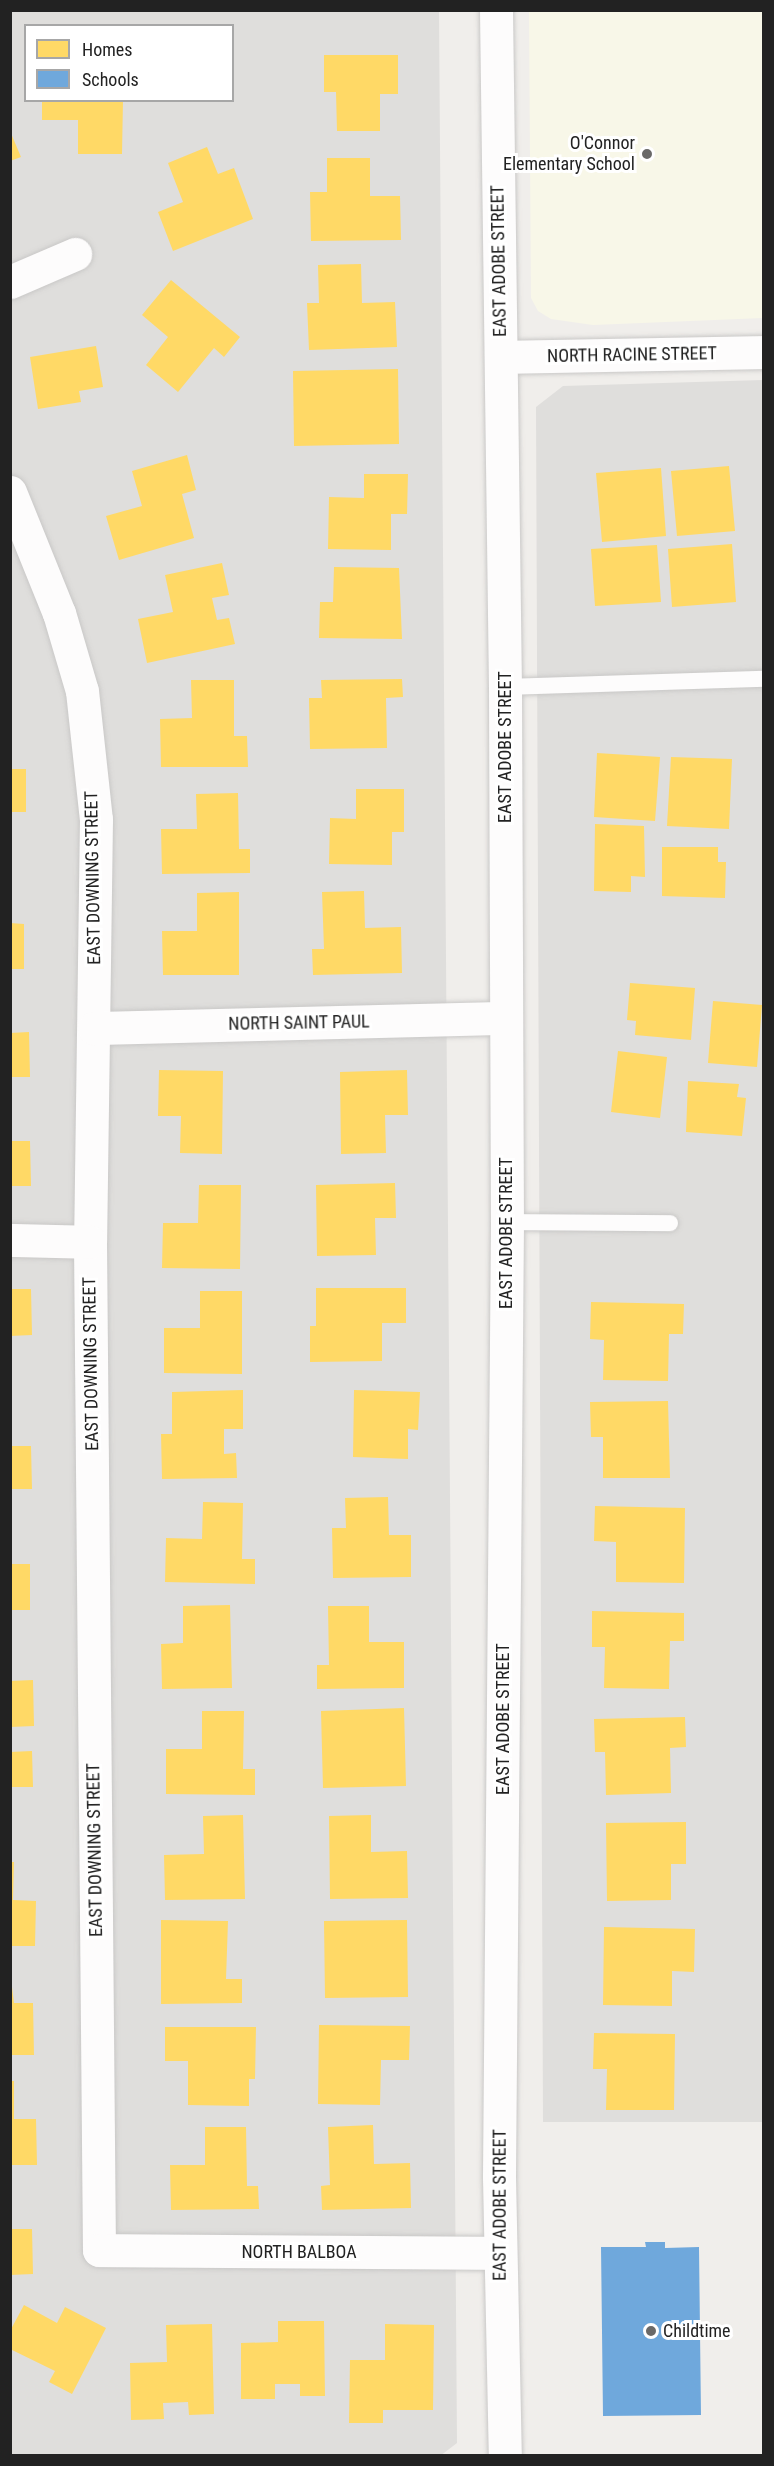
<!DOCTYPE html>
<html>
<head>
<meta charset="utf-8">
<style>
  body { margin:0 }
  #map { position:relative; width:774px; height:2466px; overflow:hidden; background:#f0eeeb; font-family:"Roboto Condensed",sans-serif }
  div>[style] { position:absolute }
  .residential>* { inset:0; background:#dfdedc }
  .education>* { inset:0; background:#f8f7e8 }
  .homes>* { inset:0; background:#ffd966 }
  .schools>* { inset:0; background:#6fa8dc }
  .roads { filter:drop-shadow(0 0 2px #c9c8c7) drop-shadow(0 0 2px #c9c8c7) }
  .service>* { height:16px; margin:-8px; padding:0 8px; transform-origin:8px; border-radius:8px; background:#fdfcfc }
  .minor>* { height:33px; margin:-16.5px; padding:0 16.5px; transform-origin:16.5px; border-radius:16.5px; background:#fdfcfc }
  .tertiary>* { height:33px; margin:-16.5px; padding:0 16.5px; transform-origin:16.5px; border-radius:16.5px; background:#fdfcfc }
  .dots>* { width:16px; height:16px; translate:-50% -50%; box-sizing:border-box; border:3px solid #fff; border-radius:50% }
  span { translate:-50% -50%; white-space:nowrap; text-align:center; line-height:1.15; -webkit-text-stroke:6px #fff; paint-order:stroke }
  .poi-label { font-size:18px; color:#222 }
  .right { translate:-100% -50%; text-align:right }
  .left { translate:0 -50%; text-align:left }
  .street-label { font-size:18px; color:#222 }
  .frame { position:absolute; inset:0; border:12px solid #222; pointer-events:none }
  .legend { position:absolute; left:24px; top:24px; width:210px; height:78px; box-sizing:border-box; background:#fff; border:2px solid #a7a7a7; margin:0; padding:8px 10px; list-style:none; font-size:18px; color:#222 }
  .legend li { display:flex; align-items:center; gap:12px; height:30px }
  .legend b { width:30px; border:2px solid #a7a7a7 }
</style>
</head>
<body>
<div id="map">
  <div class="residential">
    <i style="clip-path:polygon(evenodd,11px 11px,439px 11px,457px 2443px,440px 2456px,11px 2456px,11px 11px,26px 26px,232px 26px,232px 100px,26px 100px,26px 26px)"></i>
    <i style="clip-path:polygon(763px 380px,763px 2122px,543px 2122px,536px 407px,563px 386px)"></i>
  </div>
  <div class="education">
    <i style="clip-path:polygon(529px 11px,763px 11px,763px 318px,593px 325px,551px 319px,538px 311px,531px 298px)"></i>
  </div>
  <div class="homes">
    <i style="clip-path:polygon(324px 55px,398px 55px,398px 94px,380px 94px,380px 131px,337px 131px,336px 92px,324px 92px)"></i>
    <i style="clip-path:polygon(42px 100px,123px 100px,122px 154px,78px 154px,78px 120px,42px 120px)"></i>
    <i style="clip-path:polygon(10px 131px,21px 157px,10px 161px)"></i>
    <i style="clip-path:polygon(207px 147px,218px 174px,234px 168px,253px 219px,173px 251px,158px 212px,183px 202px,168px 163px)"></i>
    <i style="clip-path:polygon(327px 158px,370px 158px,370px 196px,400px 196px,401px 240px,311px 241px,310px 192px,327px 192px)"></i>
    <i style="clip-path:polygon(361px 264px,362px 303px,395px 302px,397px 347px,309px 350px,307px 303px,319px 303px,318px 265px)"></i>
    <i style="clip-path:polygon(171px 280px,240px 337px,224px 357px,214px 348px,178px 392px,146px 365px,168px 337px,142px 315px)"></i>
    <i style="clip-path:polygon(96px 346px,103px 387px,79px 391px,81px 402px,38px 409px,30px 357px)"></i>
    <i style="clip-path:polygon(398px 369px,399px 444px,294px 446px,293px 371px)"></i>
    <i style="clip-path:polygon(187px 455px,196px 490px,182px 494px,194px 538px,119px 560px,106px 516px,142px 506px,132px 471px)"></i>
    <i style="clip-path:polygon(729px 466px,735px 531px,677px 536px,671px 471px)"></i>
    <i style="clip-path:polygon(661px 468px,666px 536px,602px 542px,596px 473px)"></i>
    <i style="clip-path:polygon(364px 474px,408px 474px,407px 514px,391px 514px,391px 550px,328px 549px,329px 497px,364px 498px)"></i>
    <i style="clip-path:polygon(732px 544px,736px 602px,672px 607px,668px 549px)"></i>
    <i style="clip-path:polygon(657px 545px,661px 602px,595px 606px,591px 549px)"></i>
    <i style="clip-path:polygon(222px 563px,229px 595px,212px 598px,217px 620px,229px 618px,235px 644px,147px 663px,138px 619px,173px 612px,165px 575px)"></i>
    <i style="clip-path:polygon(334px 567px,399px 568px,402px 639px,319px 638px,320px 602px,333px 602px)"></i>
    <i style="clip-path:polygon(402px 679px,403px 697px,386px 698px,387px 748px,310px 749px,309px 698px,322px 698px,321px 680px)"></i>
    <i style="clip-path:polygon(191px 680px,234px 680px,234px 736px,247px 736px,248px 767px,161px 767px,160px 719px,192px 718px)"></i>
    <i style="clip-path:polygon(597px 753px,660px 757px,655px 821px,594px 817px)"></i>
    <i style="clip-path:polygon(671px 757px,732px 759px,729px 829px,667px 826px)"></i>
    <i style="clip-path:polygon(10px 769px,26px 769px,26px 812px,10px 812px)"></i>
    <i style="clip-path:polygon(356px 789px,404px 789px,404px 832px,392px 832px,392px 865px,329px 864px,330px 818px,356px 819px)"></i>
    <i style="clip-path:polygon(238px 793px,239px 849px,250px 849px,250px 873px,162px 874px,161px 829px,197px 829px,196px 794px)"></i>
    <i style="clip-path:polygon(595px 824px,644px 826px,645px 877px,631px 876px,631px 892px,594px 891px)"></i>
    <i style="clip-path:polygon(662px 847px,718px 847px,718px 862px,726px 862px,725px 898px,662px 896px)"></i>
    <i style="clip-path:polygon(364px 891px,365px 928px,401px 927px,402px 973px,313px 975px,312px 949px,324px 949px,322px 892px)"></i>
    <i style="clip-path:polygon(239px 892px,239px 975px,163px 975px,162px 931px,197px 931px,197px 893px)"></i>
    <i style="clip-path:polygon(10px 923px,24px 924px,24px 969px,10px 969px)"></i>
    <i style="clip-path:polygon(630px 983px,695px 988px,691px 1040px,635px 1035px,636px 1021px,627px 1020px)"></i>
    <i style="clip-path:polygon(713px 1001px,762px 1005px,757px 1067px,708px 1063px)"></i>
    <i style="clip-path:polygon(29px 1032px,30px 1077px,10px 1077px,10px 1033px)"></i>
    <i style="clip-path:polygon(618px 1051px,667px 1057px,660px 1118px,611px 1112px)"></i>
    <i style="clip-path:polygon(159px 1070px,223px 1071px,222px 1154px,180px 1153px,181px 1116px,158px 1116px)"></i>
    <i style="clip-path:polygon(407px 1070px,408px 1115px,385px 1115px,386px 1153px,341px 1154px,340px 1072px)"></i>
    <i style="clip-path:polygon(688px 1081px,739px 1084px,737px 1097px,746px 1098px,742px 1136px,686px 1132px)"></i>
    <i style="clip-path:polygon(10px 1141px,30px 1141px,31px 1186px,10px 1186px)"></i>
    <i style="clip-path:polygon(395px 1183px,396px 1218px,375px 1218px,376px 1255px,317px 1256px,316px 1185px)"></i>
    <i style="clip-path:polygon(199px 1185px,241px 1185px,240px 1269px,162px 1268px,163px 1223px,198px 1223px)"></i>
    <i style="clip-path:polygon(316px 1288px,406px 1288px,406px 1323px,382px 1323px,382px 1361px,310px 1362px,310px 1326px,316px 1326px)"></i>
    <i style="clip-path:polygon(10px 1289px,31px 1289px,32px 1335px,10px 1336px)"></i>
    <i style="clip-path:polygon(200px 1291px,242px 1291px,242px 1374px,164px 1373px,164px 1328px,200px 1328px)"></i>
    <i style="clip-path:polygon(591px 1302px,684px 1304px,683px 1334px,669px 1334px,668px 1381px,603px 1380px,604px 1340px,590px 1339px)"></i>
    <i style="clip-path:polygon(243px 1390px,243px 1429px,224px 1429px,224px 1454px,236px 1453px,237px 1478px,162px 1479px,161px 1434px,172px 1434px,172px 1392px)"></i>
    <i style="clip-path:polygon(354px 1390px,420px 1392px,418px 1430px,408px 1429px,408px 1459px,353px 1457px)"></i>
    <i style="clip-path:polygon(668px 1401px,670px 1478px,603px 1478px,603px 1437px,591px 1437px,590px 1402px)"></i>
    <i style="clip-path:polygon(10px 1446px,31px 1446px,32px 1489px,10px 1489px)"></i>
    <i style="clip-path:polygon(388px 1497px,389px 1535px,411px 1535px,411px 1577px,333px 1578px,332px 1528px,346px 1528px,345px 1498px)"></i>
    <i style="clip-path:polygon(203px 1502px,243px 1503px,242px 1559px,255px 1559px,255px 1584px,165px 1582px,166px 1538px,202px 1539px)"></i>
    <i style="clip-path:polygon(595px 1506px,685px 1508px,684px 1583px,616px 1582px,616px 1542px,594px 1541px)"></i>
    <i style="clip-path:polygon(10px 1564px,30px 1564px,30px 1610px,10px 1610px)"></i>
    <i style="clip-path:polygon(230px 1605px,232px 1688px,162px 1689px,161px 1644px,183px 1643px,183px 1606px)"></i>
    <i style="clip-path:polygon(328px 1606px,369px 1606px,369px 1642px,404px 1642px,404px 1688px,317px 1689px,317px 1665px,329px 1665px)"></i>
    <i style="clip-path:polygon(592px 1611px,684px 1613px,684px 1641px,670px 1641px,669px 1689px,604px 1688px,605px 1647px,592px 1647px)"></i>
    <i style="clip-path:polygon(33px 1680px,34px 1726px,10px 1727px,10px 1681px)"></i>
    <i style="clip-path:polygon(404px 1708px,406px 1786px,323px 1788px,321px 1711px)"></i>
    <i style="clip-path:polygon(202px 1711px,244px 1711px,243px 1769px,255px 1769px,255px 1795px,166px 1794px,166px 1749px,202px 1749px)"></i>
    <i style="clip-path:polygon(685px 1717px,686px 1747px,670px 1748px,671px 1793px,606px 1795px,605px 1752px,595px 1752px,594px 1719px)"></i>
    <i style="clip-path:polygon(32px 1751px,33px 1787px,10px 1787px,10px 1752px)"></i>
    <i style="clip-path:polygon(243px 1815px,245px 1899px,165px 1900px,164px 1855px,204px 1854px,203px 1816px)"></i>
    <i style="clip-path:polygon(371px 1815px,371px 1852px,407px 1851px,408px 1898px,330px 1899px,329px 1816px)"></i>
    <i style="clip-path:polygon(686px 1822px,686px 1864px,671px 1864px,671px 1900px,607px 1901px,606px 1823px)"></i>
    <i style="clip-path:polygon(10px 1862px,14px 1862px,13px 1900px,36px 1901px,35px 1946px,10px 1946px)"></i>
    <i style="clip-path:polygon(161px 1920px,228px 1921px,226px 1979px,242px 1979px,242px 2003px,161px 2004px)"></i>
    <i style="clip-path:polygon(407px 1920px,408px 1997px,325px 1998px,324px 1921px)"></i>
    <i style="clip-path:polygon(604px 1927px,695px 1929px,694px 1972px,672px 1971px,672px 2006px,603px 2005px)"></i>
    <i style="clip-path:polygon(10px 1971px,14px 2003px,33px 2003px,34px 2055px,10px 2055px)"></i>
    <i style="clip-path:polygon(319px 2025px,410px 2026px,409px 2060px,381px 2060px,380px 2105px,318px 2104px)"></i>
    <i style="clip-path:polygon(165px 2027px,256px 2027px,255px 2079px,249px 2079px,249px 2106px,188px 2105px,188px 2061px,165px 2061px)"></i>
    <i style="clip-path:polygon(594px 2033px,675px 2034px,674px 2110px,606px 2110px,607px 2069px,593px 2069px)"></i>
    <i style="clip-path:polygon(10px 2081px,14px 2081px,14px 2119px,36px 2119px,37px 2165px,10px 2165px)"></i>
    <i style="clip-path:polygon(373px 2125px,374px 2164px,410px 2163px,411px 2208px,322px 2210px,321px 2186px,330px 2185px,328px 2127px)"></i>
    <i style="clip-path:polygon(205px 2127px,246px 2127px,247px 2186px,258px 2186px,259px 2209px,171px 2210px,170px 2165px,205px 2165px)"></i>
    <i style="clip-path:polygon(10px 2229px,32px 2229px,33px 2274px,10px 2275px)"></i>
    <i style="clip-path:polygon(24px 2305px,57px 2323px,65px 2307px,106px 2328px,72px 2394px,49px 2382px,55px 2371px,10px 2349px,10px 2331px)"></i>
    <i style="clip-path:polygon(278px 2321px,324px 2321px,325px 2396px,300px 2396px,300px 2384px,275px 2384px,275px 2399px,241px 2399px,241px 2343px,278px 2342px)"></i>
    <i style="clip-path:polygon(212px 2324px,214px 2414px,189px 2415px,188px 2402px,163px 2403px,164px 2419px,131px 2420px,130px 2363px,167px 2362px,166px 2325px)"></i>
    <i style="clip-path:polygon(385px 2324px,434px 2325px,433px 2410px,383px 2410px,383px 2423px,349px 2423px,350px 2360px,385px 2360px)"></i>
  </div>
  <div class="schools">
    <i style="clip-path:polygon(645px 2242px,665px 2242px,665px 2248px,699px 2247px,701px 2415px,603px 2416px,601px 2247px,646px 2247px)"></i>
  </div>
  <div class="roads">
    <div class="service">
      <i style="left:505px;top:687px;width:259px;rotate:-1.8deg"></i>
      <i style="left:507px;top:1222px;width:163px;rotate:0.4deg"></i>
    </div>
    <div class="minor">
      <i style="left:10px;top:282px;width:71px;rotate:-23.3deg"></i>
      <i style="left:501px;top:357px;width:263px;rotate:-1.1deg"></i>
      <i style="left:10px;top:492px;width:131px;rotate:68deg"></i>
      <i style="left:59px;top:613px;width:81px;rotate:73.6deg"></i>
      <i style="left:82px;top:691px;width:129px;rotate:83.8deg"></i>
      <i style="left:96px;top:819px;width:423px;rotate:90.8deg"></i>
      <i style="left:90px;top:1242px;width:1008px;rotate:89.49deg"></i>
      <i style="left:99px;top:2250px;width:400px;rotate:0.4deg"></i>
      <i style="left:94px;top:1028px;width:409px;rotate:-1.4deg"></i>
      <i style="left:10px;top:1240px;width:80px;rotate:1.4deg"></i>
    </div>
    <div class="tertiary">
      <i style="left:496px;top:10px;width:677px;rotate:89.24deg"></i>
      <i style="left:505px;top:687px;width:535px;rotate:89.79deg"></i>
      <i style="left:507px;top:1222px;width:955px;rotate:90.48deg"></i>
      <i style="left:499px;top:2177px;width:279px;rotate:88.8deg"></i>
    </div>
  </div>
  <div class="dots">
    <i style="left:647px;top:154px;background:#6a6968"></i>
    <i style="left:651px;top:2331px;background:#6a6968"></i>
  </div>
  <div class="poi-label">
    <span class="right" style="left:635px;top:154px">O'Connor<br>Elementary School</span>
    <span class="left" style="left:663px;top:2331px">Childtime</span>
  </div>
  <div class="street-label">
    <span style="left:499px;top:261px;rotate:-91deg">EAST ADOBE STREET</span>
    <span style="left:632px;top:355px;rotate:-1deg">NORTH RACINE STREET</span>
    <span style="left:505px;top:747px;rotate:-90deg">EAST ADOBE STREET</span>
    <span style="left:93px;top:878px;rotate:-91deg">EAST DOWNING STREET</span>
    <span style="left:299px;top:1023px;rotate:-1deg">NORTH SAINT PAUL</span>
    <span style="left:506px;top:1233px;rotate:-90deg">EAST ADOBE STREET</span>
    <span style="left:91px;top:1364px;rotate:-91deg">EAST DOWNING STREET</span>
    <span style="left:503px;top:1719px;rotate:-90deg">EAST ADOBE STREET</span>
    <span style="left:95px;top:1850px;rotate:-91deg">EAST DOWNING STREET</span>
    <span style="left:500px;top:2205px;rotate:-90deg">EAST ADOBE STREET</span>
    <span style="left:299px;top:2252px">NORTH BALBOA</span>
  </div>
  <div class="frame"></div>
  <ul class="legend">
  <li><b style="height:16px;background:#ffd966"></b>Homes</li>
  <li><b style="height:16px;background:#6fa8dc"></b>Schools</li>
  </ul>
</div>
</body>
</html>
